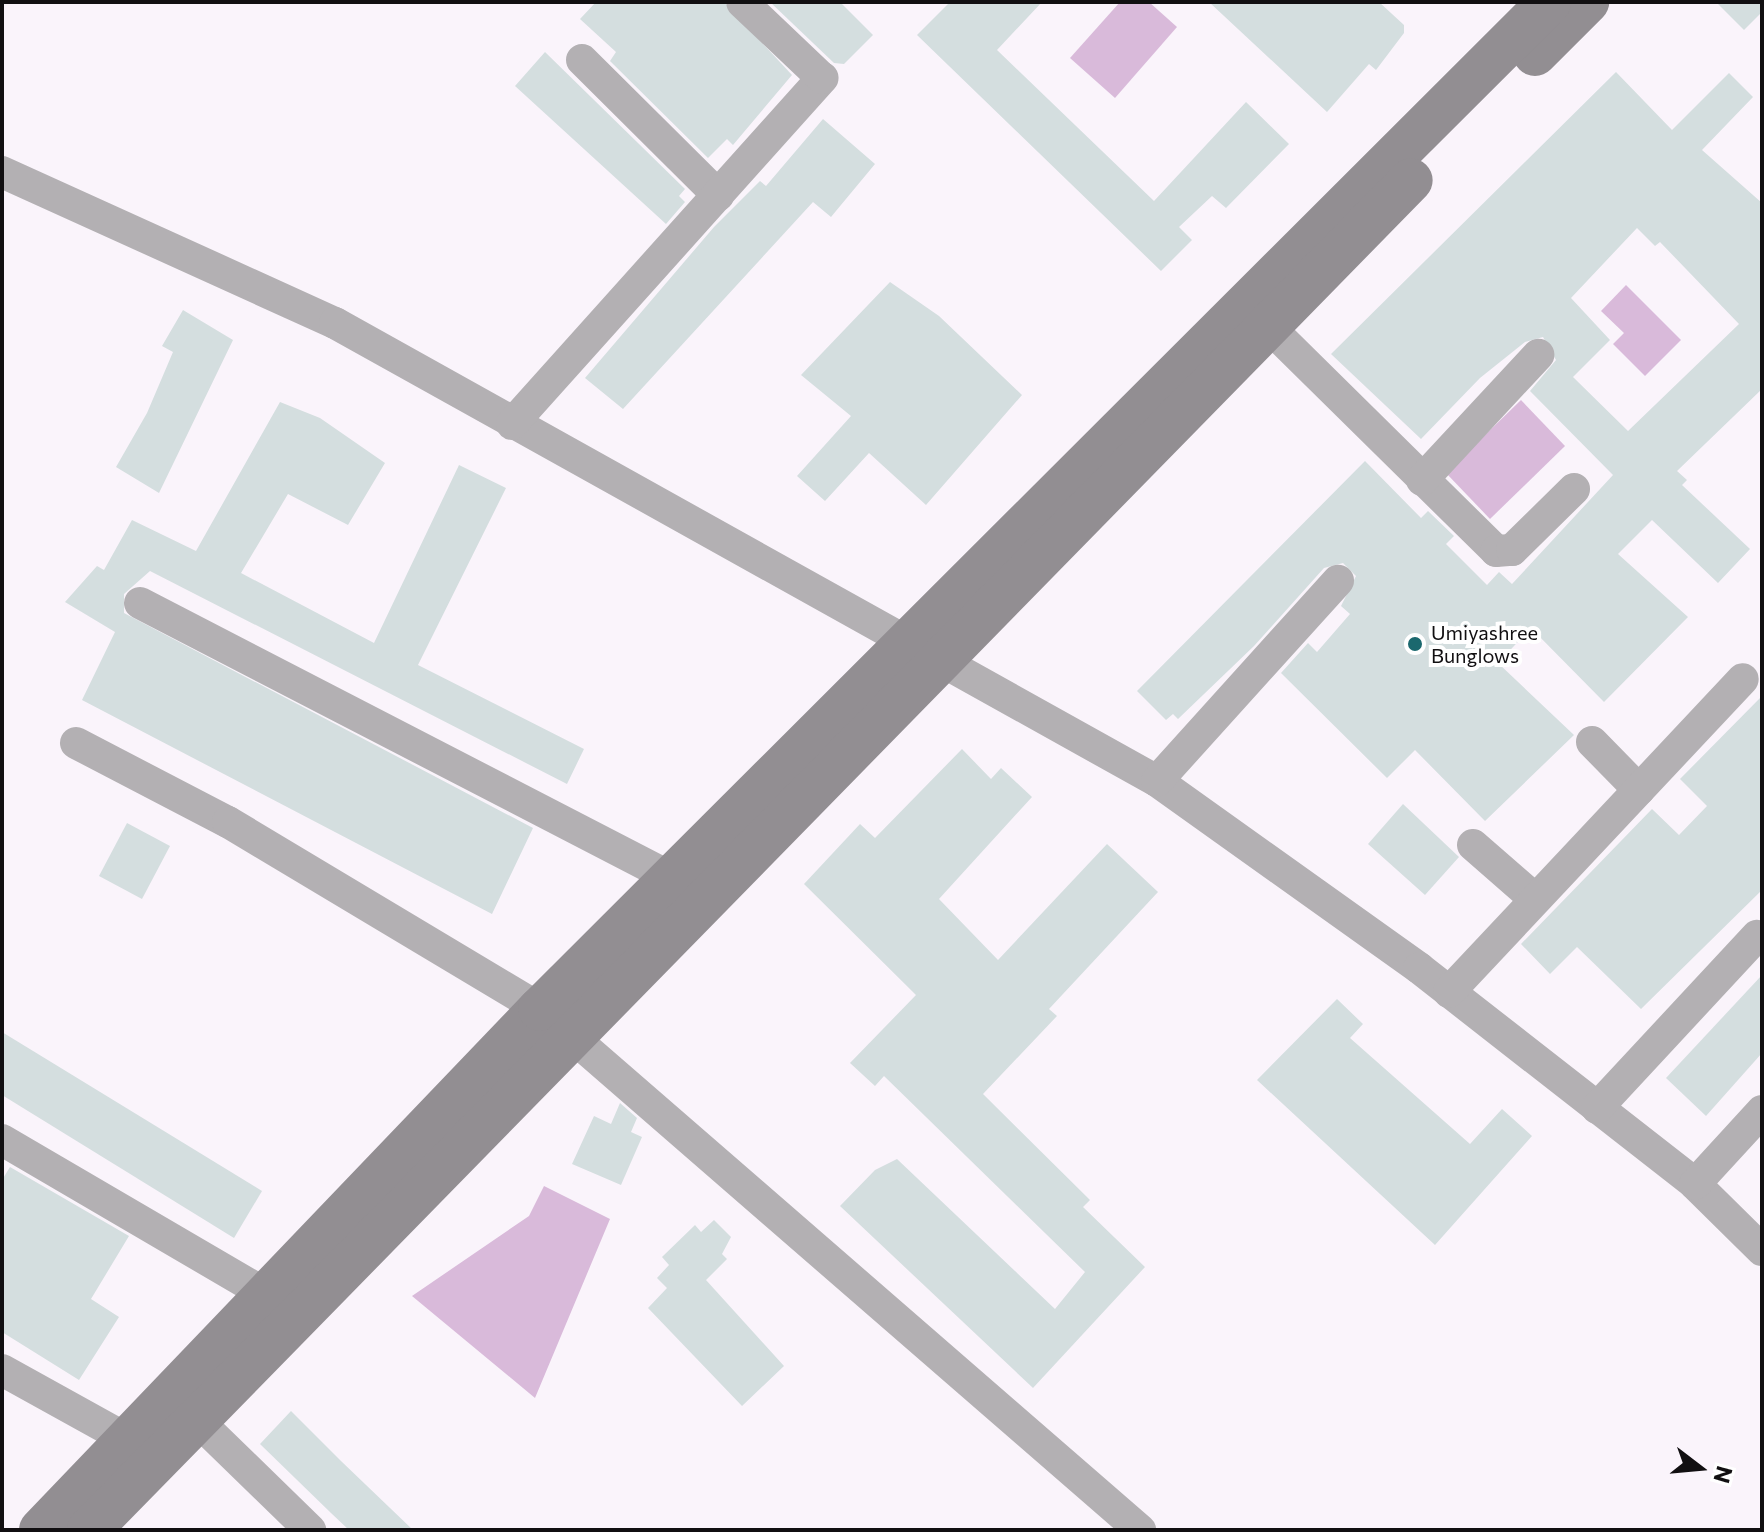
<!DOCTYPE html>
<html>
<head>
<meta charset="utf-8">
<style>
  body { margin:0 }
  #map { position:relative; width:1764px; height:1532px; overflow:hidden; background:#faf4fb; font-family:Commissioner,sans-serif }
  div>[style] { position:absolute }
  .green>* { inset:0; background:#d9bada }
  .building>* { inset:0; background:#d4dedf }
  .street>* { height:32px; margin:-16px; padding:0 16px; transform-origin:16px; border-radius:16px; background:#b3b0b3 }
  .secondary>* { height:44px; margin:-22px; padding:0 22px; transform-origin:22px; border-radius:22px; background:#928e92 }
  .dots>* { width:22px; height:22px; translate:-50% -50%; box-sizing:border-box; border:4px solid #fff; border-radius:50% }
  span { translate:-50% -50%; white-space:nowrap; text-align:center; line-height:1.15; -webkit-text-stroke:8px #fff; paint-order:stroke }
  .poi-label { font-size:20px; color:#110f11 }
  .left { translate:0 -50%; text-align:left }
  .frame { position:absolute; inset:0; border:4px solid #110f11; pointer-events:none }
  .north { position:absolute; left:1660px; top:1428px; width:80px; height:80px; -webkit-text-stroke:6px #fff; paint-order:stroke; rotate:106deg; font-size:22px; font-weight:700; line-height:32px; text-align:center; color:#110f11 }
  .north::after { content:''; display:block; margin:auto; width:28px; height:36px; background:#110f11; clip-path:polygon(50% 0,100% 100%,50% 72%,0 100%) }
</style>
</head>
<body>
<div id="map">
  <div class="green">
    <i style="clip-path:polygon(1120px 2px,1149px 2px,1177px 27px,1115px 98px,1070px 58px)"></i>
    <i style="clip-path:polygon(1626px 285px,1681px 340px,1645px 376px,1613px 344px,1624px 333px,1601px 311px)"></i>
    <i style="clip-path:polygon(1521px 400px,1565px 446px,1490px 519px,1446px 473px)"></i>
    <i style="clip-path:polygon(544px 1186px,610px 1219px,535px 1398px,412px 1296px,529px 1216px)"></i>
  </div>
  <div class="building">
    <i style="clip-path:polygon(596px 2px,724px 2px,792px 75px,733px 145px,727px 139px,708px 158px,610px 61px,616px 52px,580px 19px)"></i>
    <i style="clip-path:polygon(770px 2px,840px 2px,873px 35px,844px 64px,834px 63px)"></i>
    <i style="clip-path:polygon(950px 2px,1042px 2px,997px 50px,1154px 201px,1246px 102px,1289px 144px,1226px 208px,1212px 196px,1179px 227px,1192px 240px,1161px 271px,917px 35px)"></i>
    <i style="clip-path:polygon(1209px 2px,1379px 2px,1404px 25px,1404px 33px,1376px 70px,1369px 64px,1327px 112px)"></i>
    <i style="clip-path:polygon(1716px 2px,1762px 2px,1762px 12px,1744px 30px)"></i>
    <i style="clip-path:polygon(545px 52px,685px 189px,679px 196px,685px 202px,666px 224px,515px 86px)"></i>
    <i style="clip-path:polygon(evenodd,1616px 72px,1672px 130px,1729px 73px,1753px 97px,1702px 150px,1762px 203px,1762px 389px,1677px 471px,1687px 480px,1682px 485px,1750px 549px,1718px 583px,1652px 520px,1618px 554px,1688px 617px,1604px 702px,1531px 628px,1498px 663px,1574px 735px,1485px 821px,1415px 750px,1387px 778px,1281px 673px,1308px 643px,1317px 652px,1350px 614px,1341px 606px,1356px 576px,1343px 563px,1324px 568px,1254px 646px,1178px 719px,1173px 714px,1166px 720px,1137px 691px,1365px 461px,1421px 518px,1428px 511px,1454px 536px,1446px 544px,1487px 585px,1499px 572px,1512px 584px,1613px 475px,1530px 391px,1556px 360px,1543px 337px,1525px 342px,1480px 378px,1421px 439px,1331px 354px,1616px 72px,1637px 228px,1655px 246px,1660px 242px,1739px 324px,1628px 431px,1573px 377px,1610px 340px,1571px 298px,1637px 228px)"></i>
    <i style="clip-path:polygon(823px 119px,875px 164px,831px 217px,813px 202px,623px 409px,585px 378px,714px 227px,760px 181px,766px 186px)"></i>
    <i style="clip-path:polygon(890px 282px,939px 316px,1022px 395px,926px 505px,869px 453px,825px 501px,797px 476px,851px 416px,801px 375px)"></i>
    <i style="clip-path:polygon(183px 310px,233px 340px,159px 493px,116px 467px,147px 413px,173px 352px,162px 346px)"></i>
    <i style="clip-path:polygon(280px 402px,320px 418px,385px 463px,348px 525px,288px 494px,241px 573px,374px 643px,459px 465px,506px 488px,418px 665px,584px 749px,567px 784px,150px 571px,124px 594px,124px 613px,533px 828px,492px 914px,82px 700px,115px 632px,65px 602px,97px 566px,104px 570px,132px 520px,196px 551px)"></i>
    <i style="clip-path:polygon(1762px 696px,1762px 890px,1641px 1009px,1577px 947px,1550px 974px,1521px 944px,1652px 809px,1679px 835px,1707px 806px,1680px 779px)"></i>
    <i style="clip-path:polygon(962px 749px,991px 779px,1001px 768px,1032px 797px,939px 899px,998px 960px,1107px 844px,1158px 892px,1049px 1009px,1057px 1016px,983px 1094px,1090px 1200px,1083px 1207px,1145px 1267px,1033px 1388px,840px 1206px,875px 1170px,897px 1159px,1055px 1309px,1085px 1272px,884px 1076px,875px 1086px,850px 1063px,916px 995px,804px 884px,860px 824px,875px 838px)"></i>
    <i style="clip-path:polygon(1403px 804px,1459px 857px,1425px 895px,1368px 844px)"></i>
    <i style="clip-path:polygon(127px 823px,170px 846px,142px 899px,99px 876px)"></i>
    <i style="clip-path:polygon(1762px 975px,1762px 1053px,1706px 1116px,1666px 1078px)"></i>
    <i style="clip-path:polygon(1337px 999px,1363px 1024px,1350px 1038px,1470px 1144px,1502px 1109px,1532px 1136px,1435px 1245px,1257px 1080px)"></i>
    <i style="clip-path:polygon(2px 1032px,262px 1191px,234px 1238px,2px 1095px)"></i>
    <i style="clip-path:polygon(620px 1103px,637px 1118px,631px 1132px,642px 1137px,621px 1185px,572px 1164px,594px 1116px,611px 1124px)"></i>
    <i style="clip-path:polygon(10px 1167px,129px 1236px,91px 1299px,119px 1317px,79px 1380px,2px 1332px,2px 1180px)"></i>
    <i style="clip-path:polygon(714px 1220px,731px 1237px,722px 1254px,727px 1259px,706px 1280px,784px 1366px,742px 1406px,648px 1308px,667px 1288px,657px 1278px,669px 1265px,662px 1257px,695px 1225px,701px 1232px)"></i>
    <i style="clip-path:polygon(291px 1411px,341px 1461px,413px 1530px,349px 1530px,331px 1513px,260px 1444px)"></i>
  </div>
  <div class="street">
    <i style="left:582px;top:60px;width:192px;rotate:44.8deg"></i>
    <i style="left:2px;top:172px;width:366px;rotate:24.4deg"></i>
    <i style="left:335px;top:323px;width:941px;rotate:29.13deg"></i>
    <i style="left:1157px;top:781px;width:322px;rotate:35.5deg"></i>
    <i style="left:1419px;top:968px;width:350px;rotate:38deg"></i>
    <i style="left:1695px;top:1184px;width:94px;rotate:44.6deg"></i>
    <i style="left:1268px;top:326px;width:320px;rotate:44.6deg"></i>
    <i style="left:1496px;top:551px;width:16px;rotate:-4deg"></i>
    <i style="left:1512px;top:550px;width:87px;rotate:-44.5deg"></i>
    <i style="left:512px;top:424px;width:465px;rotate:-48.1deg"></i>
    <i style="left:822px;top:78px;width:110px;rotate:-136.5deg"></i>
    <i style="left:1422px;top:480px;width:171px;rotate:-47.1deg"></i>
    <i style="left:140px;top:603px;width:597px;rotate:27.34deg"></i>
    <i style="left:1592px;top:742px;width:67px;rotate:45.6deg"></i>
    <i style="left:76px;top:743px;width:171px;rotate:27.5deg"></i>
    <i style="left:228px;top:822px;width:364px;rotate:30.9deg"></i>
    <i style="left:540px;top:1009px;width:795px;rotate:40.97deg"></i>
    <i style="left:1157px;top:781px;width:270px;rotate:-47.9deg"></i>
    <i style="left:1473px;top:845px;width:82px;rotate:41.1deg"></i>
    <i style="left:1449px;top:992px;width:429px;rotate:-46.8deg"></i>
    <i style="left:1597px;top:1108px;width:235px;rotate:-47.1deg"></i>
    <i style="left:2px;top:1140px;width:309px;rotate:30.3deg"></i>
    <i style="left:1695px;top:1184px;width:99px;rotate:-47.5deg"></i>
    <i style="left:2px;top:1370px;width:146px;rotate:29deg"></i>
    <i style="left:197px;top:1420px;width:158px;rotate:44.2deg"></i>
  </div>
  <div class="secondary">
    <i style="left:1535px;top:54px;width:74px;rotate:-45deg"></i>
    <i style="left:41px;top:1530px;width:721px;rotate:-46.24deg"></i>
    <i style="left:540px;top:1009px;width:1426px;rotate:-44.94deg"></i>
    <i style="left:89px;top:1530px;width:1889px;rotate:-45.6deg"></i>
  </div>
  <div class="dots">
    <i style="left:1415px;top:644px;background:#1b686e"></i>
  </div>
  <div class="poi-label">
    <span class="left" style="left:1431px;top:644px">Umiyashree<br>Bunglows</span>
  </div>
  <div class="frame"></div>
  <div class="north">N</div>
</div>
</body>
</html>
